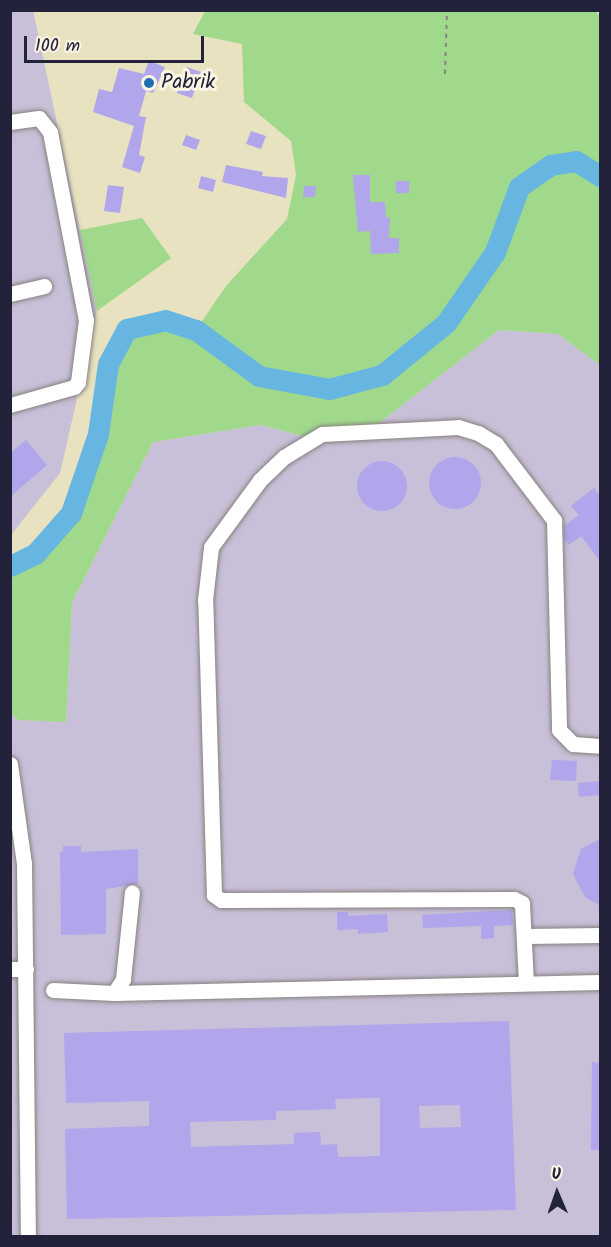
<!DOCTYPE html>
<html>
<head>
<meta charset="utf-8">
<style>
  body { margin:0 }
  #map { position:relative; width:611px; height:1247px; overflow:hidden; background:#e9e2c0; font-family:Kalam,sans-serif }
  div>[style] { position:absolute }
  .industrial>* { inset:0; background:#c8bfd8 }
  .green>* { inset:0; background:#a0d98c }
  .river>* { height:21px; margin:-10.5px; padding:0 10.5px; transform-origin:10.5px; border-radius:10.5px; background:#66b6e1 }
  .building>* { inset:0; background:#b1a5ec }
  .round { border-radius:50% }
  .path>* { height:2px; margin-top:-1px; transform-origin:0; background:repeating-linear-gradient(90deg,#86827e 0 4.5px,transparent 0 9px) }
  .roads { filter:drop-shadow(0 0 2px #86827e) drop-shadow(0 0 2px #86827e) }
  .minor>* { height:15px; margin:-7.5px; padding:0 7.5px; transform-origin:7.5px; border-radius:7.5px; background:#fff }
  .dots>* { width:16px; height:16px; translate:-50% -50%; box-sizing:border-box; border:3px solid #fcf5e5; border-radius:50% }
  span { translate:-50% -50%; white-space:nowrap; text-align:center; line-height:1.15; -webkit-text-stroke:6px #fcf5e5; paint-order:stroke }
  .poi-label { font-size:21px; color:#22223b }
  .left { translate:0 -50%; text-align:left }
  .frame { position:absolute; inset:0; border:12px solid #22223b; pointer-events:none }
  .north { position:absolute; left:527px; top:1163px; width:60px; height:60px; -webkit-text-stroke:4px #fcf5e5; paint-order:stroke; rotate:358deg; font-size:16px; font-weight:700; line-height:24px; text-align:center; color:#22223b }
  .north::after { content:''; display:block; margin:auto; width:21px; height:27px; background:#22223b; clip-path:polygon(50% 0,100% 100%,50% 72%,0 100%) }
  .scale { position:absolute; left:24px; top:36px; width:180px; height:27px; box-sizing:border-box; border:3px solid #22223b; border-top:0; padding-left:8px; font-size:18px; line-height:21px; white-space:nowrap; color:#22223b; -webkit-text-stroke:4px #fcf5e5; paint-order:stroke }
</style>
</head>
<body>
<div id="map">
  <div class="industrial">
    <i style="clip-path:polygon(33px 10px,97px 311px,60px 473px,11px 535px,10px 11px)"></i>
    <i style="clip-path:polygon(499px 330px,558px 334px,600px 365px,600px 1236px,11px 1236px,10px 713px,18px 720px,66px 722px,72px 603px,153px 442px,261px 425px,321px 441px,374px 427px)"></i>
  </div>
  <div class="green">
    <i style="clip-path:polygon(205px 11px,595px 11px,600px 16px,600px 365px,558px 334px,499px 330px,374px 427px,321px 441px,261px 425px,153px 442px,72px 603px,66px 722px,18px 720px,11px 713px,11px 566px,35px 554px,71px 512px,98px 434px,108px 364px,127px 329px,165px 320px,196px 330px,226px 286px,287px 219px,296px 175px,291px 141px,244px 102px,242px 44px,193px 34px)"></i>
    <i style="clip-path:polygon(142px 218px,171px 258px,97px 311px,80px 230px)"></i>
  </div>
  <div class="river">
    <i style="left:10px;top:566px;width:28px;rotate:-26deg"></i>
    <i style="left:35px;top:554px;width:55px;rotate:-48.7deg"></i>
    <i style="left:71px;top:513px;width:83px;rotate:-71.1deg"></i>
    <i style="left:98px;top:434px;width:71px;rotate:-81.9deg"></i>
    <i style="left:108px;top:364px;width:40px;rotate:-62deg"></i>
    <i style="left:127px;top:329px;width:39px;rotate:-13deg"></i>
    <i style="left:165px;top:320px;width:33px;rotate:18deg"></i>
    <i style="left:196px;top:330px;width:78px;rotate:36.1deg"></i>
    <i style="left:259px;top:376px;width:71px;rotate:10.5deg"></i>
    <i style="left:329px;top:389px;width:55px;rotate:-14.8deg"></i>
    <i style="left:382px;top:375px;width:82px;rotate:-39.1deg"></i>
    <i style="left:446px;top:323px;width:86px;rotate:-55.4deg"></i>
    <i style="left:495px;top:252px;width:69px;rotate:-69.7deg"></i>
    <i style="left:519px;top:187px;width:39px;rotate:-35deg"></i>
    <i style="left:551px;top:165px;width:25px;rotate:-9deg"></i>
    <i style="left:576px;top:161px;width:28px;rotate:32deg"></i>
  </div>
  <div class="building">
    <i style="clip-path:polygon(149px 61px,165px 67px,153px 93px,146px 91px,139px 116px,146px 117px,139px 155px,145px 157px,140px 173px,122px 167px,134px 126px,93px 112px,99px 89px,112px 92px,119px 68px,144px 74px)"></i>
    <i style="clip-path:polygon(187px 67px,201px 72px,192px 98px,177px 93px)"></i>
    <i style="clip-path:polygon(251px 131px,266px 136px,261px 149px,246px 144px)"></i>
    <i style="clip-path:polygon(186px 135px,200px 140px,196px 150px,182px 145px)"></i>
    <i style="clip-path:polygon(226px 165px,263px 172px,262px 176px,288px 178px,286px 198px,222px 182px)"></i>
    <i style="clip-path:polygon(353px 175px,370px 175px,370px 202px,385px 202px,386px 217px,390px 218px,389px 238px,399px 238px,399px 253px,371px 254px,370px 231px,358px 232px)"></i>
    <i style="clip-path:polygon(201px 176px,216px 180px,213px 192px,198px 188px)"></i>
    <i style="clip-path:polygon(396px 181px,409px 181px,409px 193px,396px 193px)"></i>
    <i style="clip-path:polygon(108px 185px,124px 187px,120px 213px,104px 211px)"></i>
    <i style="clip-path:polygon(304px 186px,316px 186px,315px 197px,303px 197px)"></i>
    <i style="clip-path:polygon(26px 440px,47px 465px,10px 497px,10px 453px)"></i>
    <i class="round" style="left:429px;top:457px;width:52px;height:52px"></i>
    <i class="round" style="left:357px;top:461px;width:50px;height:50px"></i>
    <i style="clip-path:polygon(594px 488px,600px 496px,600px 561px,581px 536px,569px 545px,564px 539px,564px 526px,579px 515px,571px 506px)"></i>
    <i style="clip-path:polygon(552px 760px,577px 761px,576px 781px,550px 780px)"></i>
    <i style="clip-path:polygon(600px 781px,600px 795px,579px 797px,578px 783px)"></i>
    <i style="clip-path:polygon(600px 839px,600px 906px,585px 897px,573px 874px,581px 849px)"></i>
    <i style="clip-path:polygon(63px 846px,81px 846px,81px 852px,138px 849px,138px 884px,106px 889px,106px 934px,61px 935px,60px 852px,63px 852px)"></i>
    <i style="clip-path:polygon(512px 910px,513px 925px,494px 926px,494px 938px,481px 939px,481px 926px,423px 928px,422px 915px)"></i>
    <i style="clip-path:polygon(337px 912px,348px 912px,348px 916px,387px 914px,388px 932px,358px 934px,358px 929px,337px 930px)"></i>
    <i style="clip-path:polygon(evenodd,509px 1021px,516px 1210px,67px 1219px,65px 1129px,149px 1126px,149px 1101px,66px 1103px,64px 1033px,509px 1021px,367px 1098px,380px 1098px,380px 1156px,338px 1157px,337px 1144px,321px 1145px,320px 1132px,294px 1133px,294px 1144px,191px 1147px,190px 1122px,276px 1120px,276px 1111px,336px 1109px,335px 1099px,367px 1098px,509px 1021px,460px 1105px,461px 1127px,420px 1128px,419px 1106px,460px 1105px)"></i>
    <i style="clip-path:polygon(592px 1062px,600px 1063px,600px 1150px,591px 1150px)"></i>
  </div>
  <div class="path">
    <i style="left:445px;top:74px;width:64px;rotate:-88.2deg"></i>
  </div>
  <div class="roads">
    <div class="minor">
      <i style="left:10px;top:122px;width:29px;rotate:-8deg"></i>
      <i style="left:39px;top:118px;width:18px;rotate:52deg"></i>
      <i style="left:50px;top:132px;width:191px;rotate:79.2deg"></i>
      <i style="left:86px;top:320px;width:63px;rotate:97.4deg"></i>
      <i style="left:78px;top:382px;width:6px;rotate:129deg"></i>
      <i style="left:74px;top:387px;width:66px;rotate:164.3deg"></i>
      <i style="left:10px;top:294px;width:35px;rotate:-13deg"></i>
      <i style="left:10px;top:764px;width:100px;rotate:82deg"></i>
      <i style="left:24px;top:863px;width:373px;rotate:89.4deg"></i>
      <i style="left:526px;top:936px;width:74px;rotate:-0.8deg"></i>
      <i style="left:10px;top:969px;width:16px"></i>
      <i style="left:526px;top:983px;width:80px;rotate:-92.9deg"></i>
      <i style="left:522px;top:903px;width:9px;rotate:-153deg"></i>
      <i style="left:514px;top:899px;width:293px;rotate:179.8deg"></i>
      <i style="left:221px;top:900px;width:9px;rotate:-144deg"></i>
      <i style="left:214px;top:895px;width:295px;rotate:-91.7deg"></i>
      <i style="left:205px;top:600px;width:53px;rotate:-83.5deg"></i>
      <i style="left:211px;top:547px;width:83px;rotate:-53.8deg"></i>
      <i style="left:260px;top:480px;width:33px;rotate:-44deg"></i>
      <i style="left:284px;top:457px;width:44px;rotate:-31.2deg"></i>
      <i style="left:322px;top:434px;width:136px;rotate:-2.9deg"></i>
      <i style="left:458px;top:427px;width:21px;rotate:17deg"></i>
      <i style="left:478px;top:433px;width:21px;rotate:31deg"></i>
      <i style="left:496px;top:444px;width:96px;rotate:52.7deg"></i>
      <i style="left:554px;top:520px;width:210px;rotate:88.6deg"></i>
      <i style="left:559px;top:730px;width:20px;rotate:45deg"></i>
      <i style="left:573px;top:744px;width:27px;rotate:4deg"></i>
      <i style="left:53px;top:990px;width:61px;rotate:2.8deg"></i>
      <i style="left:114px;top:993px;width:486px;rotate:-1.3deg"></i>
      <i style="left:114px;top:993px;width:17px;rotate:-57deg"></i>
      <i style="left:123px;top:979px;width:87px;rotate:-84.1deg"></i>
    </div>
  </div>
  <div class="dots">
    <i style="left:149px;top:83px;background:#1f6fb2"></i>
  </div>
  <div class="poi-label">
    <span class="left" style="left:161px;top:83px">Pabrik</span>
  </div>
  <div class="frame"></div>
  <div class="north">U</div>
  <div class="scale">100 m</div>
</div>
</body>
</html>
